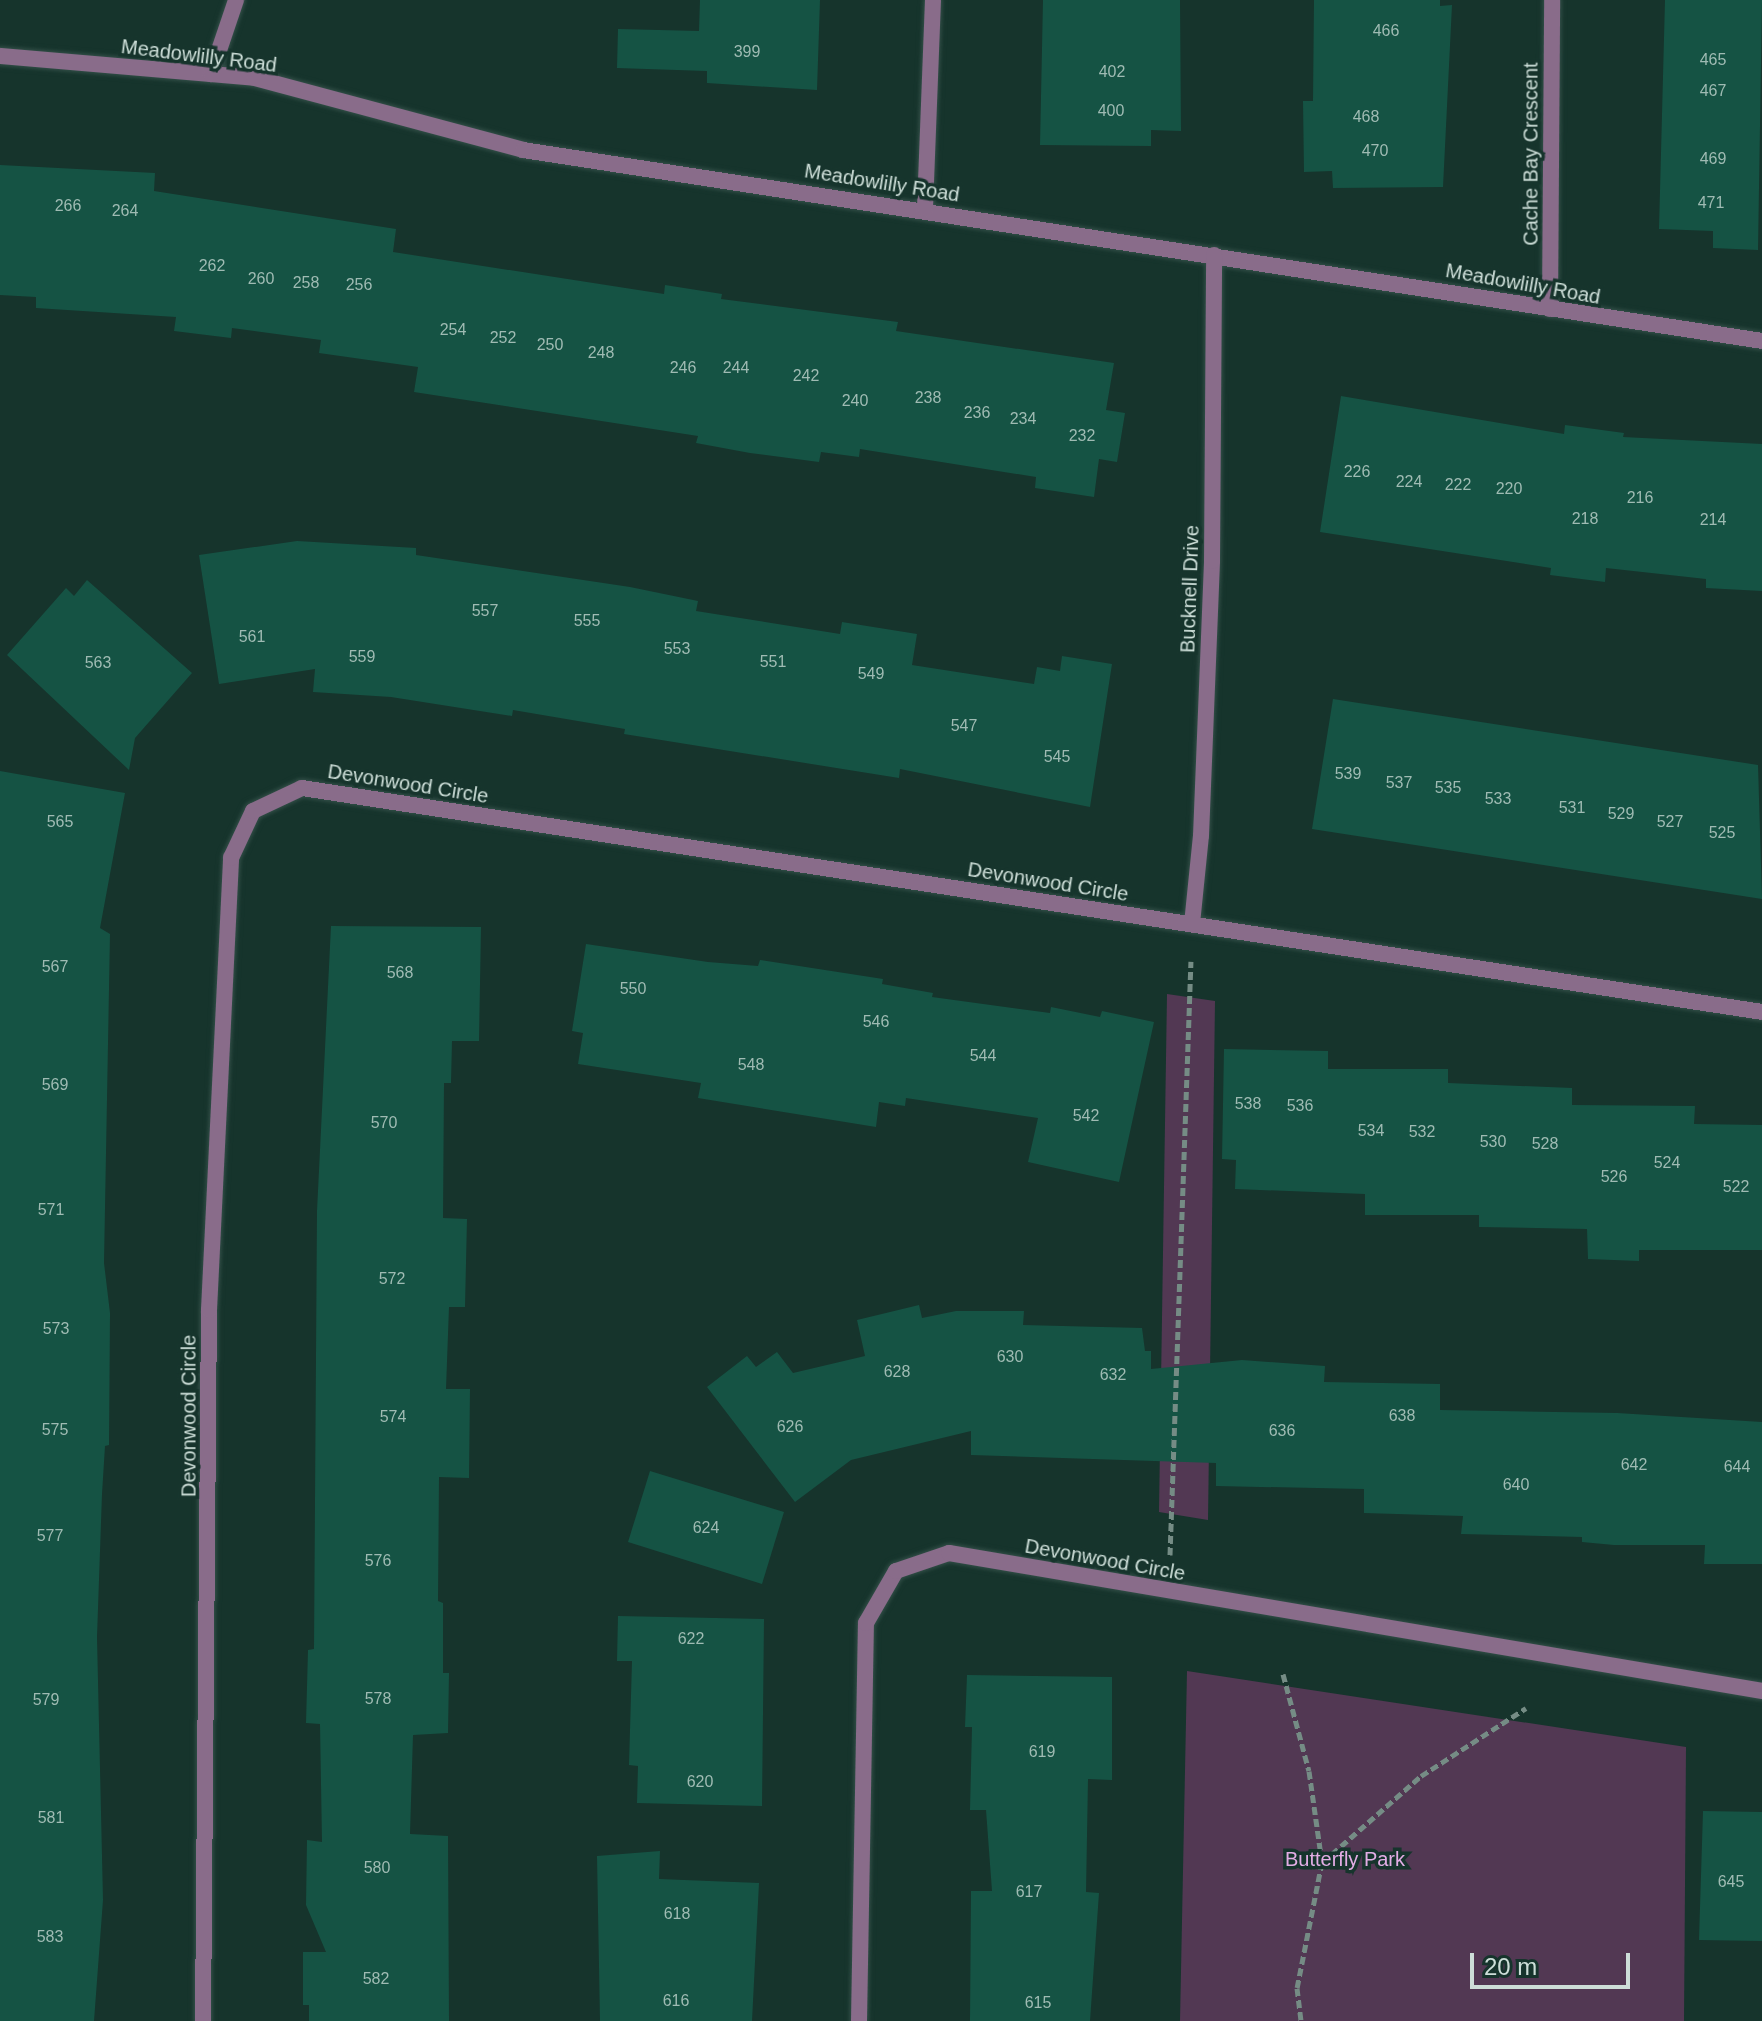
<!DOCTYPE html>
<html>
<head>
<meta charset="utf-8">
<style>
  body { margin:0 }
  #map { position:relative; width:1762px; height:2021px; overflow:hidden; background:#16342c; font-family:Arial,sans-serif }
  div>[style] { position:absolute }
  .green>* { inset:0; background:#523853 }
  .building>* { inset:0; background:#155344 }
  .path>* { height:5px; margin-top:-2.5px; transform-origin:0; background:repeating-linear-gradient(90deg,#758c85 0 8px,transparent 0 12px) }
  .roads { filter:drop-shadow(0 0 2px #334f48) drop-shadow(0 0 2px #334f48) }
  .street>* { height:16px; margin:-8px; padding:0 8px; transform-origin:8px; border-radius:8px; background:#896c8a }
  span { translate:-50% -50%; white-space:nowrap; text-align:center; line-height:1.15; -webkit-text-stroke:7px #16342c; paint-order:stroke }
  .number-label { font-size:16px; color:#9fbbb3 }
  .number-label span { -webkit-text-stroke-width:0 }
  .street-label { font-size:20px; color:#cdded8 }
  .park-label { font-size:20px; color:#e3ade5 }
  .scale { position:absolute; left:1470px; top:1953px; width:160px; height:36px; box-sizing:border-box; border:4px solid #cdded8; border-top:0; padding-left:10px; font-size:24px; line-height:28px; white-space:nowrap; color:#cdded8; -webkit-text-stroke:6px #16342c; paint-order:stroke }
</style>
</head>
<body>
<div id="map">
  <div class="green">
    <i style="clip-path:polygon(1167px 994px,1215px 1001px,1208px 1520px,1159px 1512px)"></i>
    <i style="clip-path:polygon(1187px 1671px,1686px 1747px,1684px 2021px,1180px 2021px)"></i>
  </div>
  <div class="building">
    <i style="clip-path:polygon(700px 0,820px 0,817px 90px,707px 83px,707px 71px,617px 68px,618px 29px,699px 31px)"></i>
    <i style="clip-path:polygon(1043px 0,1180px 0,1181px 131px,1151px 130px,1151px 146px,1040px 145px)"></i>
    <i style="clip-path:polygon(1314px 0,1440px 0,1440px 6px,1452px 5px,1443px 187px,1333px 188px,1332px 171px,1304px 172px,1303px 101px,1313px 101px)"></i>
    <i style="clip-path:polygon(1665px 0,1762px 0,1758px 250px,1713px 248px,1713px 231px,1659px 229px)"></i>
    <i style="clip-path:polygon(0 165px,155px 173px,154px 191px,396px 229px,393px 252px,664px 294px,665px 285px,722px 294px,721px 299px,898px 322px,896px 331px,1114px 363px,1106px 410px,1125px 413px,1117px 462px,1099px 459px,1094px 497px,1035px 488px,1036px 477px,860px 449px,859px 457px,821px 452px,819px 462px,750px 453px,696px 443px,698px 436px,414px 392px,418px 367px,319px 353px,321px 340px,232px 328px,231px 338px,174px 331px,176px 317px,36px 308px,36px 297px,0 295px)"></i>
    <i style="clip-path:polygon(1341px 396px,1564px 434px,1565px 425px,1624px 433px,1623px 437px,1762px 444px,1762px 591px,1706px 588px,1706px 579px,1606px 568px,1605px 582px,1550px 575px,1551px 568px,1320px 532px)"></i>
    <i style="clip-path:polygon(297px 541px,416px 548px,416px 555px,630px 587px,698px 601px,696px 611px,840px 634px,842px 622px,917px 634px,912px 665px,1034px 684px,1037px 667px,1060px 671px,1062px 656px,1112px 664px,1090px 807px,900px 769px,899px 778px,624px 734px,625px 729px,513px 710px,512px 716px,391px 697px,313px 692px,315px 669px,219px 684px,199px 555px)"></i>
    <i style="clip-path:polygon(87px 580px,192px 673px,135px 738px,129px 770px,7px 655px,66px 588px,74px 596px)"></i>
    <i style="clip-path:polygon(1333px 699px,1758px 765px,1762px 899px,1312px 829px)"></i>
    <i style="clip-path:polygon(0 771px,125px 793px,100px 928px,110px 934px,104px 1263px,110px 1313px,109px 1445px,105px 1446px,102px 1494px,97px 1637px,103px 1900px,94px 2021px,0 2021px)"></i>
    <i style="clip-path:polygon(331px 926px,481px 927px,479px 1041px,452px 1041px,451px 1083px,444px 1083px,443px 1218px,467px 1219px,465px 1307px,449px 1307px,446px 1389px,470px 1389px,469px 1478px,439px 1477px,438px 1601px,443px 1603px,443px 1673px,449px 1673px,448px 1733px,413px 1735px,410px 1834px,448px 1836px,449px 2021px,309px 2021px,309px 2005px,303px 2005px,303px 1952px,326px 1952px,306px 1905px,307px 1840px,322px 1842px,320px 1724px,306px 1723px,308px 1650px,314px 1649px,317px 1211px)"></i>
    <i style="clip-path:polygon(586px 944px,708px 962px,758px 966px,760px 960px,883px 979px,882px 984px,933px 993px,932px 997px,1050px 1013px,1051px 1007px,1100px 1017px,1102px 1011px,1154px 1022px,1119px 1182px,1028px 1162px,1038px 1118px,906px 1098px,905px 1106px,879px 1102px,876px 1127px,698px 1098px,701px 1083px,578px 1064px,583px 1033px,572px 1031px)"></i>
    <i style="clip-path:polygon(1224px 1049px,1328px 1051px,1328px 1069px,1448px 1069px,1448px 1083px,1572px 1088px,1572px 1105px,1695px 1106px,1694px 1124px,1762px 1125px,1762px 1250px,1639px 1250px,1639px 1261px,1588px 1259px,1587px 1229px,1479px 1227px,1479px 1215px,1365px 1215px,1365px 1194px,1235px 1189px,1236px 1160px,1222px 1159px)"></i>
    <i style="clip-path:polygon(919px 1305px,922px 1318px,956px 1311px,1024px 1311px,1023px 1325px,1142px 1328px,1145px 1351px,1151px 1351px,1151px 1369px,1242px 1360px,1325px 1366px,1324px 1382px,1440px 1384px,1440px 1410px,1617px 1413px,1762px 1422px,1762px 1564px,1704px 1564px,1705px 1545px,1614px 1545px,1582px 1542px,1582px 1537px,1461px 1534px,1463px 1516px,1364px 1513px,1364px 1489px,1216px 1486px,1216px 1463px,971px 1455px,971px 1431px,851px 1460px,795px 1502px,707px 1387px,747px 1356px,756px 1367px,777px 1352px,793px 1373px,865px 1356px,857px 1320px)"></i>
    <i style="clip-path:polygon(650px 1471px,784px 1512px,762px 1584px,628px 1542px)"></i>
    <i style="clip-path:polygon(618px 1616px,764px 1619px,762px 1806px,637px 1803px,638px 1766px,629px 1765px,632px 1661px,617px 1661px)"></i>
    <i style="clip-path:polygon(967px 1675px,1112px 1677px,1112px 1780px,1088px 1779px,1086px 1892px,1099px 1893px,1090px 2021px,970px 2021px,971px 1891px,992px 1891px,986px 1810px,970px 1810px,972px 1727px,965px 1727px)"></i>
    <i style="clip-path:polygon(1703px 1811px,1762px 1812px,1762px 1941px,1699px 1940px)"></i>
    <i style="clip-path:polygon(660px 1851px,659px 1879px,759px 1883px,752px 2021px,600px 2021px,597px 1856px)"></i>
  </div>
  <div class="path">
    <i style="left:1170px;top:1555px;width:594px;rotate:-87.98deg"></i>
    <i style="left:1283px;top:1674px;width:100px;rotate:75deg"></i>
    <i style="left:1309px;top:1771px;width:92px;rotate:81.9deg"></i>
    <i style="left:1322px;top:1862px;width:128px;rotate:101.2deg"></i>
    <i style="left:1297px;top:1988px;width:33px;rotate:83deg"></i>
    <i style="left:1323px;top:1862px;width:130px;rotate:-41.3deg"></i>
    <i style="left:1421px;top:1776px;width:125px;rotate:-32.9deg"></i>
  </div>
  <div class="roads">
    <div class="street">
      <i style="left:0;top:56px;width:256px;rotate:4.9deg"></i>
      <i style="left:255px;top:78px;width:278px;rotate:15deg"></i>
      <i style="left:523px;top:150px;width:1254px;rotate:8.76deg"></i>
      <i style="left:211px;top:74px;width:78px;rotate:-71.3deg"></i>
      <i style="left:925px;top:208px;width:208px;rotate:-87.8deg"></i>
      <i style="left:1550px;top:309px;width:309px;rotate:-89.6deg"></i>
      <i style="left:1192px;top:924px;width:88px;rotate:-84.2deg"></i>
      <i style="left:1201px;top:836px;width:275px;rotate:-87.7deg"></i>
      <i style="left:1212px;top:561px;width:306px;rotate:-89.6deg"></i>
      <i style="left:203px;top:2021px;width:711px;rotate:-89.52deg"></i>
      <i style="left:209px;top:1310px;width:453px;rotate:-87.2deg"></i>
      <i style="left:231px;top:858px;width:52px;rotate:-64.9deg"></i>
      <i style="left:253px;top:811px;width:54px;rotate:-25.1deg"></i>
      <i style="left:302px;top:788px;width:1477px;rotate:8.72deg"></i>
      <i style="left:859px;top:2021px;width:398px;rotate:-89deg"></i>
      <i style="left:866px;top:1623px;width:60px;rotate:-60deg"></i>
      <i style="left:896px;top:1571px;width:56px;rotate:-18.8deg"></i>
      <i style="left:949px;top:1553px;width:825px;rotate:9.63deg"></i>
    </div>
  </div>
  <div class="number-label">
    <span style="left:1386px;top:31px">466</span>
    <span style="left:747px;top:52px">399</span>
    <span style="left:1713px;top:60px">465</span>
    <span style="left:1112px;top:72px">402</span>
    <span style="left:1713px;top:91px">467</span>
    <span style="left:1111px;top:111px">400</span>
    <span style="left:1366px;top:117px">468</span>
    <span style="left:1375px;top:151px">470</span>
    <span style="left:1713px;top:159px">469</span>
    <span style="left:1711px;top:203px">471</span>
    <span style="left:68px;top:206px">266</span>
    <span style="left:125px;top:211px">264</span>
    <span style="left:212px;top:266px">262</span>
    <span style="left:261px;top:279px">260</span>
    <span style="left:306px;top:283px">258</span>
    <span style="left:359px;top:285px">256</span>
    <span style="left:453px;top:330px">254</span>
    <span style="left:503px;top:338px">252</span>
    <span style="left:550px;top:345px">250</span>
    <span style="left:601px;top:353px">248</span>
    <span style="left:683px;top:368px">246</span>
    <span style="left:736px;top:368px">244</span>
    <span style="left:806px;top:376px">242</span>
    <span style="left:928px;top:398px">238</span>
    <span style="left:855px;top:401px">240</span>
    <span style="left:977px;top:413px">236</span>
    <span style="left:1023px;top:419px">234</span>
    <span style="left:1082px;top:436px">232</span>
    <span style="left:1357px;top:472px">226</span>
    <span style="left:1409px;top:482px">224</span>
    <span style="left:1458px;top:485px">222</span>
    <span style="left:1509px;top:489px">220</span>
    <span style="left:1640px;top:498px">216</span>
    <span style="left:1585px;top:519px">218</span>
    <span style="left:1713px;top:520px">214</span>
    <span style="left:485px;top:611px">557</span>
    <span style="left:587px;top:621px">555</span>
    <span style="left:252px;top:637px">561</span>
    <span style="left:677px;top:649px">553</span>
    <span style="left:362px;top:657px">559</span>
    <span style="left:773px;top:662px">551</span>
    <span style="left:98px;top:663px">563</span>
    <span style="left:871px;top:674px">549</span>
    <span style="left:964px;top:726px">547</span>
    <span style="left:1057px;top:757px">545</span>
    <span style="left:1348px;top:774px">539</span>
    <span style="left:1399px;top:783px">537</span>
    <span style="left:1448px;top:788px">535</span>
    <span style="left:1498px;top:799px">533</span>
    <span style="left:1572px;top:808px">531</span>
    <span style="left:1621px;top:814px">529</span>
    <span style="left:60px;top:822px">565</span>
    <span style="left:1670px;top:822px">527</span>
    <span style="left:1722px;top:833px">525</span>
    <span style="left:55px;top:967px">567</span>
    <span style="left:400px;top:973px">568</span>
    <span style="left:633px;top:989px">550</span>
    <span style="left:876px;top:1022px">546</span>
    <span style="left:983px;top:1056px">544</span>
    <span style="left:751px;top:1065px">548</span>
    <span style="left:55px;top:1085px">569</span>
    <span style="left:1248px;top:1104px">538</span>
    <span style="left:1300px;top:1106px">536</span>
    <span style="left:1086px;top:1116px">542</span>
    <span style="left:384px;top:1123px">570</span>
    <span style="left:1371px;top:1131px">534</span>
    <span style="left:1422px;top:1132px">532</span>
    <span style="left:1493px;top:1142px">530</span>
    <span style="left:1545px;top:1144px">528</span>
    <span style="left:1667px;top:1163px">524</span>
    <span style="left:1614px;top:1177px">526</span>
    <span style="left:1736px;top:1187px">522</span>
    <span style="left:51px;top:1210px">571</span>
    <span style="left:392px;top:1279px">572</span>
    <span style="left:56px;top:1329px">573</span>
    <span style="left:1010px;top:1357px">630</span>
    <span style="left:897px;top:1372px">628</span>
    <span style="left:1113px;top:1375px">632</span>
    <span style="left:1402px;top:1416px">638</span>
    <span style="left:393px;top:1417px">574</span>
    <span style="left:790px;top:1427px">626</span>
    <span style="left:55px;top:1430px">575</span>
    <span style="left:1282px;top:1431px">636</span>
    <span style="left:1634px;top:1465px">642</span>
    <span style="left:1737px;top:1467px">644</span>
    <span style="left:1516px;top:1485px">640</span>
    <span style="left:706px;top:1528px">624</span>
    <span style="left:50px;top:1536px">577</span>
    <span style="left:378px;top:1561px">576</span>
    <span style="left:691px;top:1639px">622</span>
    <span style="left:378px;top:1699px">578</span>
    <span style="left:46px;top:1700px">579</span>
    <span style="left:1042px;top:1752px">619</span>
    <span style="left:700px;top:1782px">620</span>
    <span style="left:51px;top:1818px">581</span>
    <span style="left:377px;top:1868px">580</span>
    <span style="left:1731px;top:1882px">645</span>
    <span style="left:1029px;top:1892px">617</span>
    <span style="left:677px;top:1914px">618</span>
    <span style="left:50px;top:1937px">583</span>
    <span style="left:376px;top:1979px">582</span>
    <span style="left:676px;top:2001px">616</span>
    <span style="left:1038px;top:2003px">615</span>
  </div>
  <div class="street-label">
    <span style="left:199px;top:56px;rotate:7deg">Meadowlilly Road</span>
    <span style="left:1531px;top:154px;rotate:-90deg">Cache Bay Crescent</span>
    <span style="left:882px;top:183px;rotate:9deg">Meadowlilly Road</span>
    <span style="left:1523px;top:284px;rotate:10deg">Meadowlilly Road</span>
    <span style="left:1190px;top:589px;rotate:-88deg">Bucknell Drive</span>
    <span style="left:408px;top:784px;rotate:9deg">Devonwood Circle</span>
    <span style="left:1048px;top:882px;rotate:9deg">Devonwood Circle</span>
    <span style="left:189px;top:1416px;rotate:-90deg">Devonwood Circle</span>
    <span style="left:1105px;top:1560px;rotate:10deg">Devonwood Circle</span>
  </div>
  <div class="park-label">
    <span style="left:1345px;top:1859px">Butterfly Park</span>
  </div>
  <div class="scale">20 m</div>
</div>
</body>
</html>
